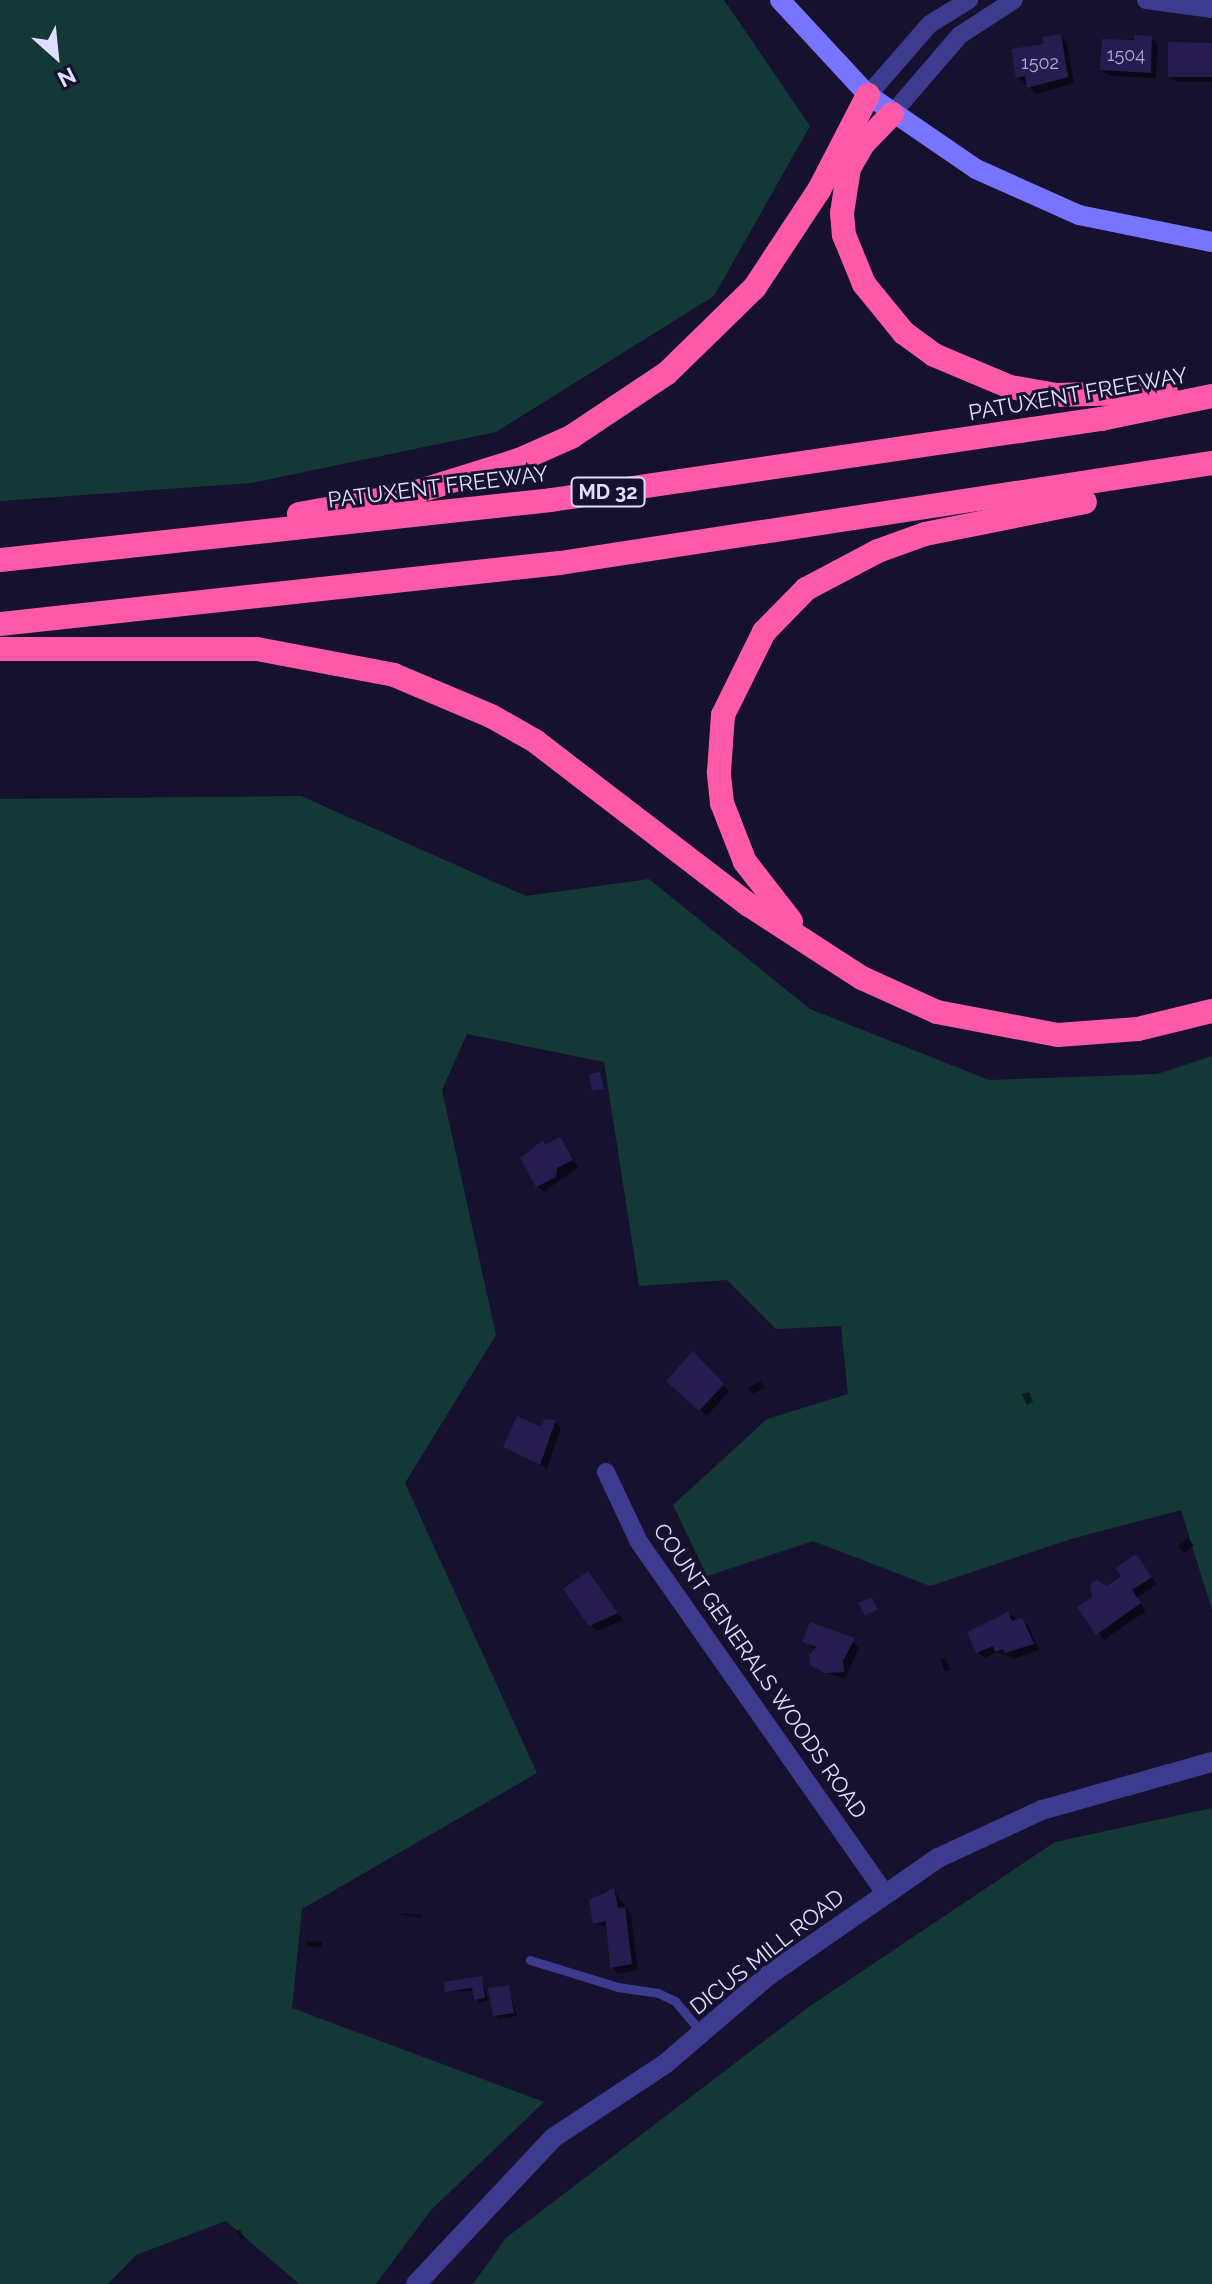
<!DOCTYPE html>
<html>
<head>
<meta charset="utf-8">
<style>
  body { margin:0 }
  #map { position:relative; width:1212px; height:2284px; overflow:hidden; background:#16112e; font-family:Raleway,sans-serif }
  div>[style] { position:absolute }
  .green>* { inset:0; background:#143836 }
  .shadow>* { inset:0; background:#0007 }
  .building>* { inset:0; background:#261c50 }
  .service>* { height:9px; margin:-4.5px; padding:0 4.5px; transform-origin:4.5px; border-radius:4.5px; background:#3d3b8e }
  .minor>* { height:18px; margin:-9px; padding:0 9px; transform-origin:9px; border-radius:9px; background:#3d3b8e }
  .tertiary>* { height:20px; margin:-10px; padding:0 10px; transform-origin:10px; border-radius:10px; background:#3d3b8e }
  .secondary>* { height:20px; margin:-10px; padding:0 10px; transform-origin:10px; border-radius:10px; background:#7775ff }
  .motorway>* { height:24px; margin:-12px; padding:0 12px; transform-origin:12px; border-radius:12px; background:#ff59aa }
  span { translate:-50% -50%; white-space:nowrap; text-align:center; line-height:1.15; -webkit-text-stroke:6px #16112e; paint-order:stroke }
  .number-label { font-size:18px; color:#b2aed3 }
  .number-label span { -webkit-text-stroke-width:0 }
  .shield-label span { padding:2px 6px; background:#16112e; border:2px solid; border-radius:6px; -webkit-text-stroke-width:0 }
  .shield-label { font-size:20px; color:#e1deff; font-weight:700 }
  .street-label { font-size:22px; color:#e1deff }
  .north { position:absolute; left:16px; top:16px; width:80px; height:80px; -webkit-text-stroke:6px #16112e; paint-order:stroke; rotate:153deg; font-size:22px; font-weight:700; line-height:32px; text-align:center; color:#e1deff }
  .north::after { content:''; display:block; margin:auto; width:28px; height:36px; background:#e1deff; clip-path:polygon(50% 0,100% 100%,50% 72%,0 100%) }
</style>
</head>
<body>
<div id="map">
  <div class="green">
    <i style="clip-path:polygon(0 0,724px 0,810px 126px,714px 296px,496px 432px,251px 483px,0 501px)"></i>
    <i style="clip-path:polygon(301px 796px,526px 896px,649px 879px,810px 1009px,989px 1080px,1157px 1074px,1212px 1056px,1212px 1610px,1181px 1510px,1071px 1539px,930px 1586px,813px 1541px,707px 1576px,673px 1505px,767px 1419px,848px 1394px,841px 1326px,776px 1329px,727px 1280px,639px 1286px,604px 1062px,467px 1034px,442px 1090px,496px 1335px,405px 1483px,537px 1773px,302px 1909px,292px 2008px,544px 2102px,431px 2210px,376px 2284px,299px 2284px,226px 2221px,136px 2255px,108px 2284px,0 2284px,0 799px)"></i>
    <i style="clip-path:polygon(1212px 1808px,1212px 2284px,473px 2284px,506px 2238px,810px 2006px,1055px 1842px)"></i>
  </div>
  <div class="shadow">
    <i style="clip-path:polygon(1060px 36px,1067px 43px,1074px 83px,1036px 94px,1018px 77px)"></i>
    <i style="clip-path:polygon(1152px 38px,1158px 44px,1156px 78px,1109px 76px,1102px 70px,1104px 41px)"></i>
    <i style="clip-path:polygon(1212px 45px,1212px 82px,1176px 82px,1170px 76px)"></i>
    <i style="clip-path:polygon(560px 1139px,578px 1167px,544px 1192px,537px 1186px,546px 1147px)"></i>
    <i style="clip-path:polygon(693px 1354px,729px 1391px,707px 1416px,669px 1381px)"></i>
    <i style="clip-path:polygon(760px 1381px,765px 1387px,752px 1394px,748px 1388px)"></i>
    <i style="clip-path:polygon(1029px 1392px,1033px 1402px,1027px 1405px,1022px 1394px)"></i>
    <i style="clip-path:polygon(555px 1422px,561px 1428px,547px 1469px,505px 1447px)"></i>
    <i style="clip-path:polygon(1188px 1538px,1194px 1545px,1184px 1553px,1178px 1546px)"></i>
    <i style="clip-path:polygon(1136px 1556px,1157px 1584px,1137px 1598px,1146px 1611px,1104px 1640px,1080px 1607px,1124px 1577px)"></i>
    <i style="clip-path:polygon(594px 1580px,623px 1620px,597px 1631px,591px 1625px)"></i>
    <i style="clip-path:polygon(1008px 1614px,1028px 1625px,1039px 1650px,1014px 1659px,998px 1652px,984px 1658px,978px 1652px)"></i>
    <i style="clip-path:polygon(805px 1642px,853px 1642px,859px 1648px,845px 1679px,819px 1670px,812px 1664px,816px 1650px)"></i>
    <i style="clip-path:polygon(940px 1659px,946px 1659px,950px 1670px,944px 1671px)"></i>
    <i style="clip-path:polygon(614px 1890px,631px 1915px,638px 1970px,618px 1974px,612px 1967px,608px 1928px,595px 1923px,602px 1892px)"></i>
    <i style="clip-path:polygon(402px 1913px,421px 1915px,422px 1918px,401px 1915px)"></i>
    <i style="clip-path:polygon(307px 1941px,322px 1942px,323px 1948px,307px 1946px)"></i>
    <i style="clip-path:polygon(482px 1978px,488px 2001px,479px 2003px,474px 1991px,447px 1991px)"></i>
    <i style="clip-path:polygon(508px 1987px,517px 2016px,499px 2019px,495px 2015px)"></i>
    <i style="clip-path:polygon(240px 2229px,244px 2238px,241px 2239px,236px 2231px)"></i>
  </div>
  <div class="building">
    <i style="clip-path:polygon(1061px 34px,1068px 77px,1027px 88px,1025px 76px,1016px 78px,1011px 49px,1044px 44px,1042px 37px)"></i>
    <i style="clip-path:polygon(1134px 35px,1152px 36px,1151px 73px,1100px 70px,1102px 39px,1134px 40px)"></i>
    <i style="clip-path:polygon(1168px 42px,1212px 43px,1212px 77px,1168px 77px)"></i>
    <i style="clip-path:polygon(600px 1072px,604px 1089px,592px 1091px,589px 1074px)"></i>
    <i style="clip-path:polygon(560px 1137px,573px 1160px,557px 1168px,556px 1177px,536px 1187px,520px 1158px,543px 1140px,545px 1145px)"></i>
    <i style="clip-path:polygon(693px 1351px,724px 1384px,699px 1411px,666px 1381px)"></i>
    <i style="clip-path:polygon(517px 1416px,541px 1427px,545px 1419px,556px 1420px,540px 1465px,503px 1447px)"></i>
    <i style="clip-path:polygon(1136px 1554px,1152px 1577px,1132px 1590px,1141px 1603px,1096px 1635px,1077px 1607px,1092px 1597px,1090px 1584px,1096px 1580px,1107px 1586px,1121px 1576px,1115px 1568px)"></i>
    <i style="clip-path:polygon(588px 1571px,618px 1613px,589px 1626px,563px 1589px)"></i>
    <i style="clip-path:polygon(871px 1597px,878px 1609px,865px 1616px,858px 1603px)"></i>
    <i style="clip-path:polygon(1008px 1612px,1012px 1621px,1022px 1617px,1034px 1644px,1005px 1653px,1003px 1649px,995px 1652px,993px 1646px,976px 1653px,967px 1632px)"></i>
    <i style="clip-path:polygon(810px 1622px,855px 1638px,843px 1661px,844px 1672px,825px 1673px,810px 1665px,809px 1655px,816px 1647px,802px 1642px)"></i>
    <i style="clip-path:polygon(614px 1888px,618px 1908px,625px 1907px,632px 1964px,610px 1968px,606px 1921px,593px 1924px,589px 1900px)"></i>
    <i style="clip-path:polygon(482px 1976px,485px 1998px,474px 2000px,472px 1988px,445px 1992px,444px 1982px)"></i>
    <i style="clip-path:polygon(509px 1985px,514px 2013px,493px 2016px,488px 1988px)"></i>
  </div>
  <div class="service">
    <i style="left:530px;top:1960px;width:92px;rotate:17.1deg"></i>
    <i style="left:618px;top:1987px;width:40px;rotate:8.5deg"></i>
    <i style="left:658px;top:1993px;width:19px;rotate:25deg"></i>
    <i style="left:675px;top:2001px;width:42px;rotate:49.8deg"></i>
  </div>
  <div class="minor">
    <i style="left:1146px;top:0;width:67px;rotate:7.8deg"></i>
    <i style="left:868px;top:95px;width:94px;rotate:-48.9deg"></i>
    <i style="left:930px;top:24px;width:46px;rotate:-31.6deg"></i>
    <i style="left:892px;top:114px;width:104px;rotate:-49.3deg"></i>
    <i style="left:960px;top:35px;width:64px;rotate:-32.9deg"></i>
    <i style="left:606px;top:1472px;width:77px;rotate:64.8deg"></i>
    <i style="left:639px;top:1542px;width:429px;rotate:55deg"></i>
  </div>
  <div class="tertiary">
    <i style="left:416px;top:2284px;width:200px;rotate:-46.8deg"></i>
    <i style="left:553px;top:2138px;width:134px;rotate:-33.5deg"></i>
    <i style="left:665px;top:2064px;width:137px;rotate:-40.6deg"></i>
    <i style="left:769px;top:1975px;width:206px;rotate:-34.7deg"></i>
    <i style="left:938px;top:1858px;width:115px;rotate:-24.8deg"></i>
    <i style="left:1042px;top:1810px;width:177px;rotate:-15.8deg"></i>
  </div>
  <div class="secondary">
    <i style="left:780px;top:0;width:129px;rotate:47.2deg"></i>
    <i style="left:868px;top:95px;width:131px;rotate:34.4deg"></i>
    <i style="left:976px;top:169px;width:113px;rotate:24.1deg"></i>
    <i style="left:1079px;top:215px;width:136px;rotate:11.5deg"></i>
  </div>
  <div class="motorway">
    <i style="left:892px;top:114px;width:42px;rotate:134deg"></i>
    <i style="left:863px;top:144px;width:28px;rotate:120deg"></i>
    <i style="left:849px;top:168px;width:46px;rotate:98.8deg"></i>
    <i style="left:842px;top:213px;width:22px;rotate:85deg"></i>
    <i style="left:844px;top:235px;width:53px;rotate:67.8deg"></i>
    <i style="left:864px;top:284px;width:63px;rotate:50.8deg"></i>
    <i style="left:904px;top:333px;width:37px;rotate:36deg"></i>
    <i style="left:934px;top:355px;width:82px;rotate:22.8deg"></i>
    <i style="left:1010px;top:387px;width:47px;rotate:9.9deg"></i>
    <i style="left:1056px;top:395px;width:110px;rotate:-1.6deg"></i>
    <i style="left:299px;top:514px;width:110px;rotate:-10deg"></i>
    <i style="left:407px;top:495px;width:117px;rotate:-17.4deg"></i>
    <i style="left:519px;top:460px;width:57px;rotate:-23.9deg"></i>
    <i style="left:571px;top:437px;width:115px;rotate:-33.7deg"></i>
    <i style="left:667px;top:373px;width:123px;rotate:-44.3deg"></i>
    <i style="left:755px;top:287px;width:116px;rotate:-56.6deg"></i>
    <i style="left:819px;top:190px;width:107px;rotate:-62.7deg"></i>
    <i style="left:0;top:560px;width:554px;rotate:-6.21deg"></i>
    <i style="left:551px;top:500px;width:556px;rotate:-8.38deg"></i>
    <i style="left:1101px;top:419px;width:113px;rotate:-11.7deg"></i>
    <i style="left:0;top:624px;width:563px;rotate:-6.22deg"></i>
    <i style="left:560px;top:563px;width:660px;rotate:-8.72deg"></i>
    <i style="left:0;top:649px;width:257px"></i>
    <i style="left:257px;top:649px;width:139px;rotate:10.7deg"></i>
    <i style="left:394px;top:675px;width:105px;rotate:22.9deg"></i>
    <i style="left:491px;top:716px;width:51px;rotate:29.6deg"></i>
    <i style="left:535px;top:741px;width:270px;rotate:37.5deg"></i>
    <i style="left:749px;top:905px;width:135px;rotate:32.9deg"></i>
    <i style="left:862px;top:978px;width:82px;rotate:24.4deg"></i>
    <i style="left:937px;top:1012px;width:123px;rotate:10.8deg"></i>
    <i style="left:1058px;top:1035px;width:80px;rotate:-4.3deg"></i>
    <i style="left:1138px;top:1029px;width:76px;rotate:-13.7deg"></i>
    <i style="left:791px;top:921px;width:75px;rotate:-127.9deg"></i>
    <i style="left:745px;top:862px;width:63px;rotate:-111.3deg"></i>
    <i style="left:722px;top:803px;width:31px;rotate:-96deg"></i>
    <i style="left:719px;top:772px;width:57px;rotate:-86deg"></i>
    <i style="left:723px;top:715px;width:93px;rotate:-63.7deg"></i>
    <i style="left:764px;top:632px;width:60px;rotate:-45.7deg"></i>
    <i style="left:806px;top:589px;width:81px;rotate:-27.8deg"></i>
    <i style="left:878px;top:551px;width:50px;rotate:-19.9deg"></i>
    <i style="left:925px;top:534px;width:163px;rotate:-11.3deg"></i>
  </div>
  <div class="number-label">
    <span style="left:1126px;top:55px">1504</span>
    <span style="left:1040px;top:63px">1502</span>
  </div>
  <div class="shield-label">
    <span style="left:608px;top:492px">MD 32</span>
  </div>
  <div class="street-label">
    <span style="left:1078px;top:394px;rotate:-10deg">PATUXENT FREEWAY</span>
    <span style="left:438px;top:487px;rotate:-7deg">PATUXENT FREEWAY</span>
    <span style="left:760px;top:1671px;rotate:55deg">COUNT GENERALS WOODS ROAD</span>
    <span style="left:767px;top:1952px;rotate:-38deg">DICUS MILL ROAD</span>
  </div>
  <div class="north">N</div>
</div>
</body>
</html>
